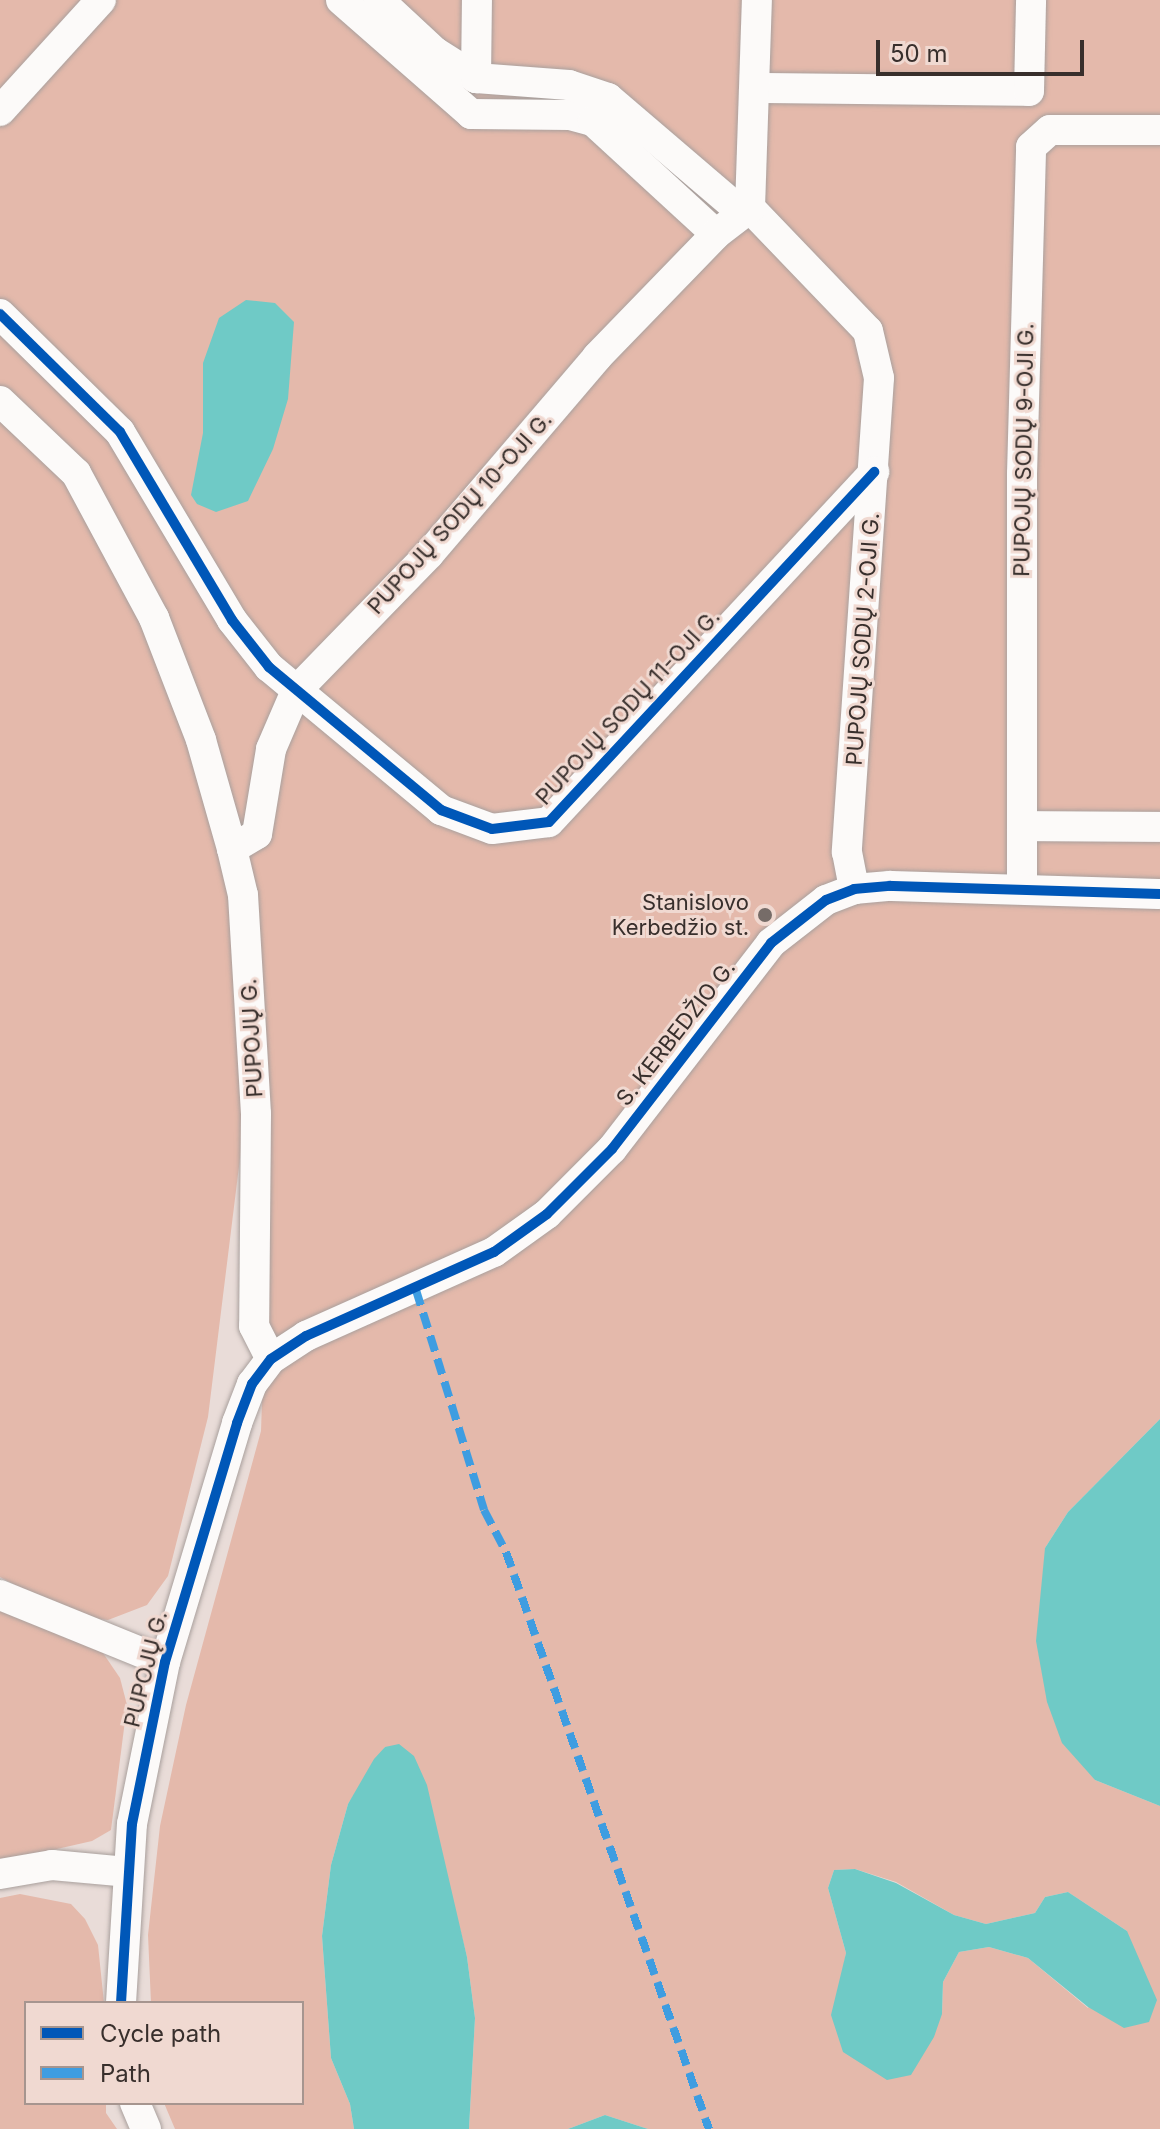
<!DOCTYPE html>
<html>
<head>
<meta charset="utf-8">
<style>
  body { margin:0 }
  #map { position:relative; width:1160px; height:2129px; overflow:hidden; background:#e9dcd8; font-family:Inter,sans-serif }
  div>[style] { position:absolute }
  .green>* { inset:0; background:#e4b9ab }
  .water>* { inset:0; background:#6fcac6 }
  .roads { filter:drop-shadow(0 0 2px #a9a09d) drop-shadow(0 0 2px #a9a09d) }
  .minor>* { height:30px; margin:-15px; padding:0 15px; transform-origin:15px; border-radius:15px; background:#fcfaf9 }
  .quiet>* { height:8px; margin-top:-4px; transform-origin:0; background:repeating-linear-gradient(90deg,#3e9de1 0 16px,transparent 0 24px) }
  .cycleway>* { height:10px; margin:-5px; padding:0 5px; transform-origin:5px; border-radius:5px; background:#0057b8 }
  .dots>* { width:22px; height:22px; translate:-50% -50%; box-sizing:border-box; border:4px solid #f0d9d1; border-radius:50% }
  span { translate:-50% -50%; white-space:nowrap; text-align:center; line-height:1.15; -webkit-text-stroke:6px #f0d9d1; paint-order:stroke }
  .street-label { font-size:22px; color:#382f2c }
  .poi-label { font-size:22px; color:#382f2c }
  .right { translate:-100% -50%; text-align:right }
  .legend { position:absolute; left:24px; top:2001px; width:280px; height:104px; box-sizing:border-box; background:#f0d9d1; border:2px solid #a6958f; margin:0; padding:10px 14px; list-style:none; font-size:24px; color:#382f2c }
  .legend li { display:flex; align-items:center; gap:16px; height:40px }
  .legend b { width:40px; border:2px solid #a6958f }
  .scale { position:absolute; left:876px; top:40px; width:208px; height:36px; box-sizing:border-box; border:4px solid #382f2c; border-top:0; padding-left:10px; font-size:24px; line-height:28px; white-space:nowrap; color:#382f2c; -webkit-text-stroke:6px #f0d9d1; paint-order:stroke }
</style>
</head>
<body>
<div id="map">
  <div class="green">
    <i style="clip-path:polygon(evenodd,0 0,1160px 0,1160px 1419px,1068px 1512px,1045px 1548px,1095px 1780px,1160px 1806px,1160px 2129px,648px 2129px,605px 2115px,568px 2129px,469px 2129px,475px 2018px,467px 1957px,453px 1901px,385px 1747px,348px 1804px,331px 1865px,322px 1936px,331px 2058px,350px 2104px,354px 2129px,175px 2129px,164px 2103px,302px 2103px,302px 2003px,151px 2003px,148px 1935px,160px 1826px,186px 1705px,261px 1431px,271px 1143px,242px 1142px,208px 1417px,168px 1576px,147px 1605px,108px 1620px,78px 1617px,0 1577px,0 0,855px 1869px,896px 1882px,954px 1915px,986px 1924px,1035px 1913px,1045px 1897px,1068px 1892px,1127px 1931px,1088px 2008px,1028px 1958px,989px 1947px,959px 1952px,943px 1982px,942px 2014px,842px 1976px,846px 1953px,828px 1888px,834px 1870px,855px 1869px)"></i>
    <i style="clip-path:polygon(0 1598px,103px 1653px,120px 1678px,127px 1705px,111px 1830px,92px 1841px,0 1862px)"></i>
    <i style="clip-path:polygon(20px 1894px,71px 1904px,85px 1919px,98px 1945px,104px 2003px,26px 2003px,26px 2103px,106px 2103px,106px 2113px,117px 2129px,0 2129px,0 1898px)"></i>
  </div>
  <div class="water">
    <i style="clip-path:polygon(246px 300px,275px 303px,294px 322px,288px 399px,273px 449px,248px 501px,216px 512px,197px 504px,191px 495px,203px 433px,203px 363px,219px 318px)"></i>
    <i style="clip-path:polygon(1160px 1419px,1160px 1806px,1095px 1780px,1062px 1743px,1047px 1702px,1036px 1641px,1045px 1548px,1068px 1512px)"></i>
    <i style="clip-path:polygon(399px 1744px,414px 1756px,427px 1785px,467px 1957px,475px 2018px,469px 2129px,354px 2129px,350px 2104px,331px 2058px,322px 1936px,331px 1865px,348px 1804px,374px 1759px,385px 1747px)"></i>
    <i style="clip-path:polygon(855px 1869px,896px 1883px,954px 1915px,986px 1924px,1035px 1913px,1045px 1897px,1068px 1892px,1127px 1931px,1157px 2000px,1149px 2022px,1124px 2028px,1088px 2007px,1028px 1958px,989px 1947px,959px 1952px,943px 1982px,942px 2014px,934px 2037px,911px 2075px,887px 2080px,843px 2052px,831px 2015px,846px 1953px,828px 1888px,834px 1870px)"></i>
    <i style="clip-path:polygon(605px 2115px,648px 2129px,568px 2129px)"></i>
  </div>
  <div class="roads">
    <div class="minor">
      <i style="left:341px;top:0;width:173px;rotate:41.2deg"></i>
      <i style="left:471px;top:114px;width:99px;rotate:0.6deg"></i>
      <i style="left:570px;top:115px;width:24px;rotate:15deg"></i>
      <i style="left:593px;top:121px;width:167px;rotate:42.6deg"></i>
      <i style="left:379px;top:0;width:76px;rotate:42.9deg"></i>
      <i style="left:435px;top:52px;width:49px;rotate:32.4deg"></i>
      <i style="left:476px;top:78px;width:93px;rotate:4.3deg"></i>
      <i style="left:569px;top:85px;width:41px;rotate:18.4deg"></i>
      <i style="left:608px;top:98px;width:163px;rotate:40.5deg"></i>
      <i style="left:732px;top:204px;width:18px;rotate:13deg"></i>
      <i style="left:750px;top:208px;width:170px;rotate:46.2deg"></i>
      <i style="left:868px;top:331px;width:48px;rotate:76.8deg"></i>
      <i style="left:879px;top:378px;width:475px;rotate:93.9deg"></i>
      <i style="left:847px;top:852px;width:38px;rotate:79deg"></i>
      <i style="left:476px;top:78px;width:78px;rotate:-89.3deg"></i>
      <i style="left:756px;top:88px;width:273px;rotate:0.6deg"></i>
      <i style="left:1029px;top:91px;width:91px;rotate:-88.7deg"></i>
      <i style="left:0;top:111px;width:150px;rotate:-47.7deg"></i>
      <i style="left:750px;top:208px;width:208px;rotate:-88.1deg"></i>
      <i style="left:0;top:314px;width:168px;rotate:44.5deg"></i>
      <i style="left:120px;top:432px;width:219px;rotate:59.2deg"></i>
      <i style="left:232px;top:620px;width:60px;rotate:51.8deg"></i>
      <i style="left:269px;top:667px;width:224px;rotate:39.7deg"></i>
      <i style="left:441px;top:810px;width:54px;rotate:20.4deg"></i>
      <i style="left:492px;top:829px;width:57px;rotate:-7deg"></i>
      <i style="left:549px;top:822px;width:478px;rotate:-47.1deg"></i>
      <i style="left:0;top:401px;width:105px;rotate:43.5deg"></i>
      <i style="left:76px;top:473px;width:165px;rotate:61.7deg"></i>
      <i style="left:154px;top:618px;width:131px;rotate:68.9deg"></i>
      <i style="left:201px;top:740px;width:113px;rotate:74.1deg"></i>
      <i style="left:232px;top:849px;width:47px;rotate:76.6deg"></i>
      <i style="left:243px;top:895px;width:219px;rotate:86.6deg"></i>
      <i style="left:256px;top:1114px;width:212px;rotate:90.5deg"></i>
      <i style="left:254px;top:1326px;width:37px;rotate:63deg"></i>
      <i style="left:1022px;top:826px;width:138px;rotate:0.4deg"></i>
      <i style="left:232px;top:849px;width:29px;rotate:-31deg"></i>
      <i style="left:257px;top:834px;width:86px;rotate:-80.6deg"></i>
      <i style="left:271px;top:749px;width:63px;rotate:-66.7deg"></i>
      <i style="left:296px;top:691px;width:191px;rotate:-45.8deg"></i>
      <i style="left:429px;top:554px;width:259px;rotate:-49.5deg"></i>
      <i style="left:597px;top:357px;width:171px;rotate:-45.9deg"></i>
      <i style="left:716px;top:234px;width:43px;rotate:-37.4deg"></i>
      <i style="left:1022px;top:889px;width:415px;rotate:-90deg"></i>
      <i style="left:1022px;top:474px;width:327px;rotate:-88.4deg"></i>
      <i style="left:1031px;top:147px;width:25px;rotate:-42deg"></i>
      <i style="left:1050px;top:130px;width:110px"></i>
      <i style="left:0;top:1595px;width:178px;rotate:22.1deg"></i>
      <i style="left:0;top:1874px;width:53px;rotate:-9.8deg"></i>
      <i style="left:52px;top:1865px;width:75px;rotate:5.3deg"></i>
      <i style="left:121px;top:2003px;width:179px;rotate:-86.5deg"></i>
      <i style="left:132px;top:1824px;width:165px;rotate:-78.5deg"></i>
      <i style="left:165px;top:1662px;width:250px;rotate:-73.2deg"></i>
      <i style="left:237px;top:1423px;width:42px;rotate:-69deg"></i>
      <i style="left:252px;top:1384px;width:31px;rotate:-53deg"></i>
      <i style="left:271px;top:1359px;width:42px;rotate:-33.3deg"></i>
      <i style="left:306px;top:1336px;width:206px;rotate:-24.1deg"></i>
      <i style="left:494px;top:1252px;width:65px;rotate:-35.6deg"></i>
      <i style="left:547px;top:1214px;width:92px;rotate:-45deg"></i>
      <i style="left:612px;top:1149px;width:260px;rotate:-52.3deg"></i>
      <i style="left:771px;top:943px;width:70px;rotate:-38deg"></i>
      <i style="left:826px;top:900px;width:30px;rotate:-21deg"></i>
      <i style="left:854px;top:889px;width:36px;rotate:-5deg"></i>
      <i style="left:890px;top:886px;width:270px;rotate:1.7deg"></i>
      <i style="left:135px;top:2103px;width:28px;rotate:67deg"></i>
    </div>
  </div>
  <div class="quiet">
    <i style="left:416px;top:1290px;width:230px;rotate:72.8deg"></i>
    <i style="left:484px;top:1510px;width:47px;rotate:62.4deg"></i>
    <i style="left:506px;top:1552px;width:612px;rotate:70.62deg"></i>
  </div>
  <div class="cycleway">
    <i style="left:0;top:314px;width:168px;rotate:44.5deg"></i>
    <i style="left:120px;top:432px;width:219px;rotate:59.2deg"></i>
    <i style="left:232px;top:620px;width:60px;rotate:51.8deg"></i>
    <i style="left:269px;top:667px;width:224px;rotate:39.7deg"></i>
    <i style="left:441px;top:810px;width:54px;rotate:20.4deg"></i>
    <i style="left:492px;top:829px;width:57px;rotate:-7deg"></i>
    <i style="left:549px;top:822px;width:478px;rotate:-47.1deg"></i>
    <i style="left:121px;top:2003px;width:179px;rotate:-86.5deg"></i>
    <i style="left:132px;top:1824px;width:165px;rotate:-78.5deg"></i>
    <i style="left:165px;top:1662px;width:250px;rotate:-73.2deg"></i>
    <i style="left:237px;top:1423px;width:42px;rotate:-69deg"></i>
    <i style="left:252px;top:1384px;width:31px;rotate:-53deg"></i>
    <i style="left:271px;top:1359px;width:42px;rotate:-33.3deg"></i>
    <i style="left:306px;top:1336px;width:206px;rotate:-24.1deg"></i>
    <i style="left:494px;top:1252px;width:65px;rotate:-35.6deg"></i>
    <i style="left:547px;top:1214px;width:92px;rotate:-45deg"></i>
    <i style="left:612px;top:1149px;width:260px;rotate:-52.3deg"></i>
    <i style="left:771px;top:943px;width:70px;rotate:-38deg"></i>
    <i style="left:826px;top:900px;width:30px;rotate:-21deg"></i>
    <i style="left:854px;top:889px;width:36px;rotate:-5deg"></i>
    <i style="left:890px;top:886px;width:270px;rotate:1.7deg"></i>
  </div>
  <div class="dots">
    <i style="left:765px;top:915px;background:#766c68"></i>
  </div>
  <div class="street-label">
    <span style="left:1024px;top:450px;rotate:-89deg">PUPOJŲ SODŲ 9-OJI G.</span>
    <span style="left:460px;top:513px;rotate:-48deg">PUPOJŲ SODŲ 10-OJI G.</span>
    <span style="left:863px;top:639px;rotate:-86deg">PUPOJŲ SODŲ 2-OJI G.</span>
    <span style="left:628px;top:707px;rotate:-47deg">PUPOJŲ SODŲ 11-OJI G.</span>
    <span style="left:676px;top:1033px;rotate:-52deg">S. KERBEDŽIO G.</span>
    <span style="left:252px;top:1038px;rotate:-93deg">PUPOJŲ G.</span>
    <span style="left:146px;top:1669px;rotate:-76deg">PUPOJŲ G.</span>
  </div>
  <div class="poi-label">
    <span class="right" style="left:749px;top:915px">Stanislovo<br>Kerbedžio st.</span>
  </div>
  <ul class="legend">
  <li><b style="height:10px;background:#0057b8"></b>Cycle path</li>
  <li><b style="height:10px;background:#3e9de1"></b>Path</li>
  </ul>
  <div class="scale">50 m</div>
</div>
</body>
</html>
